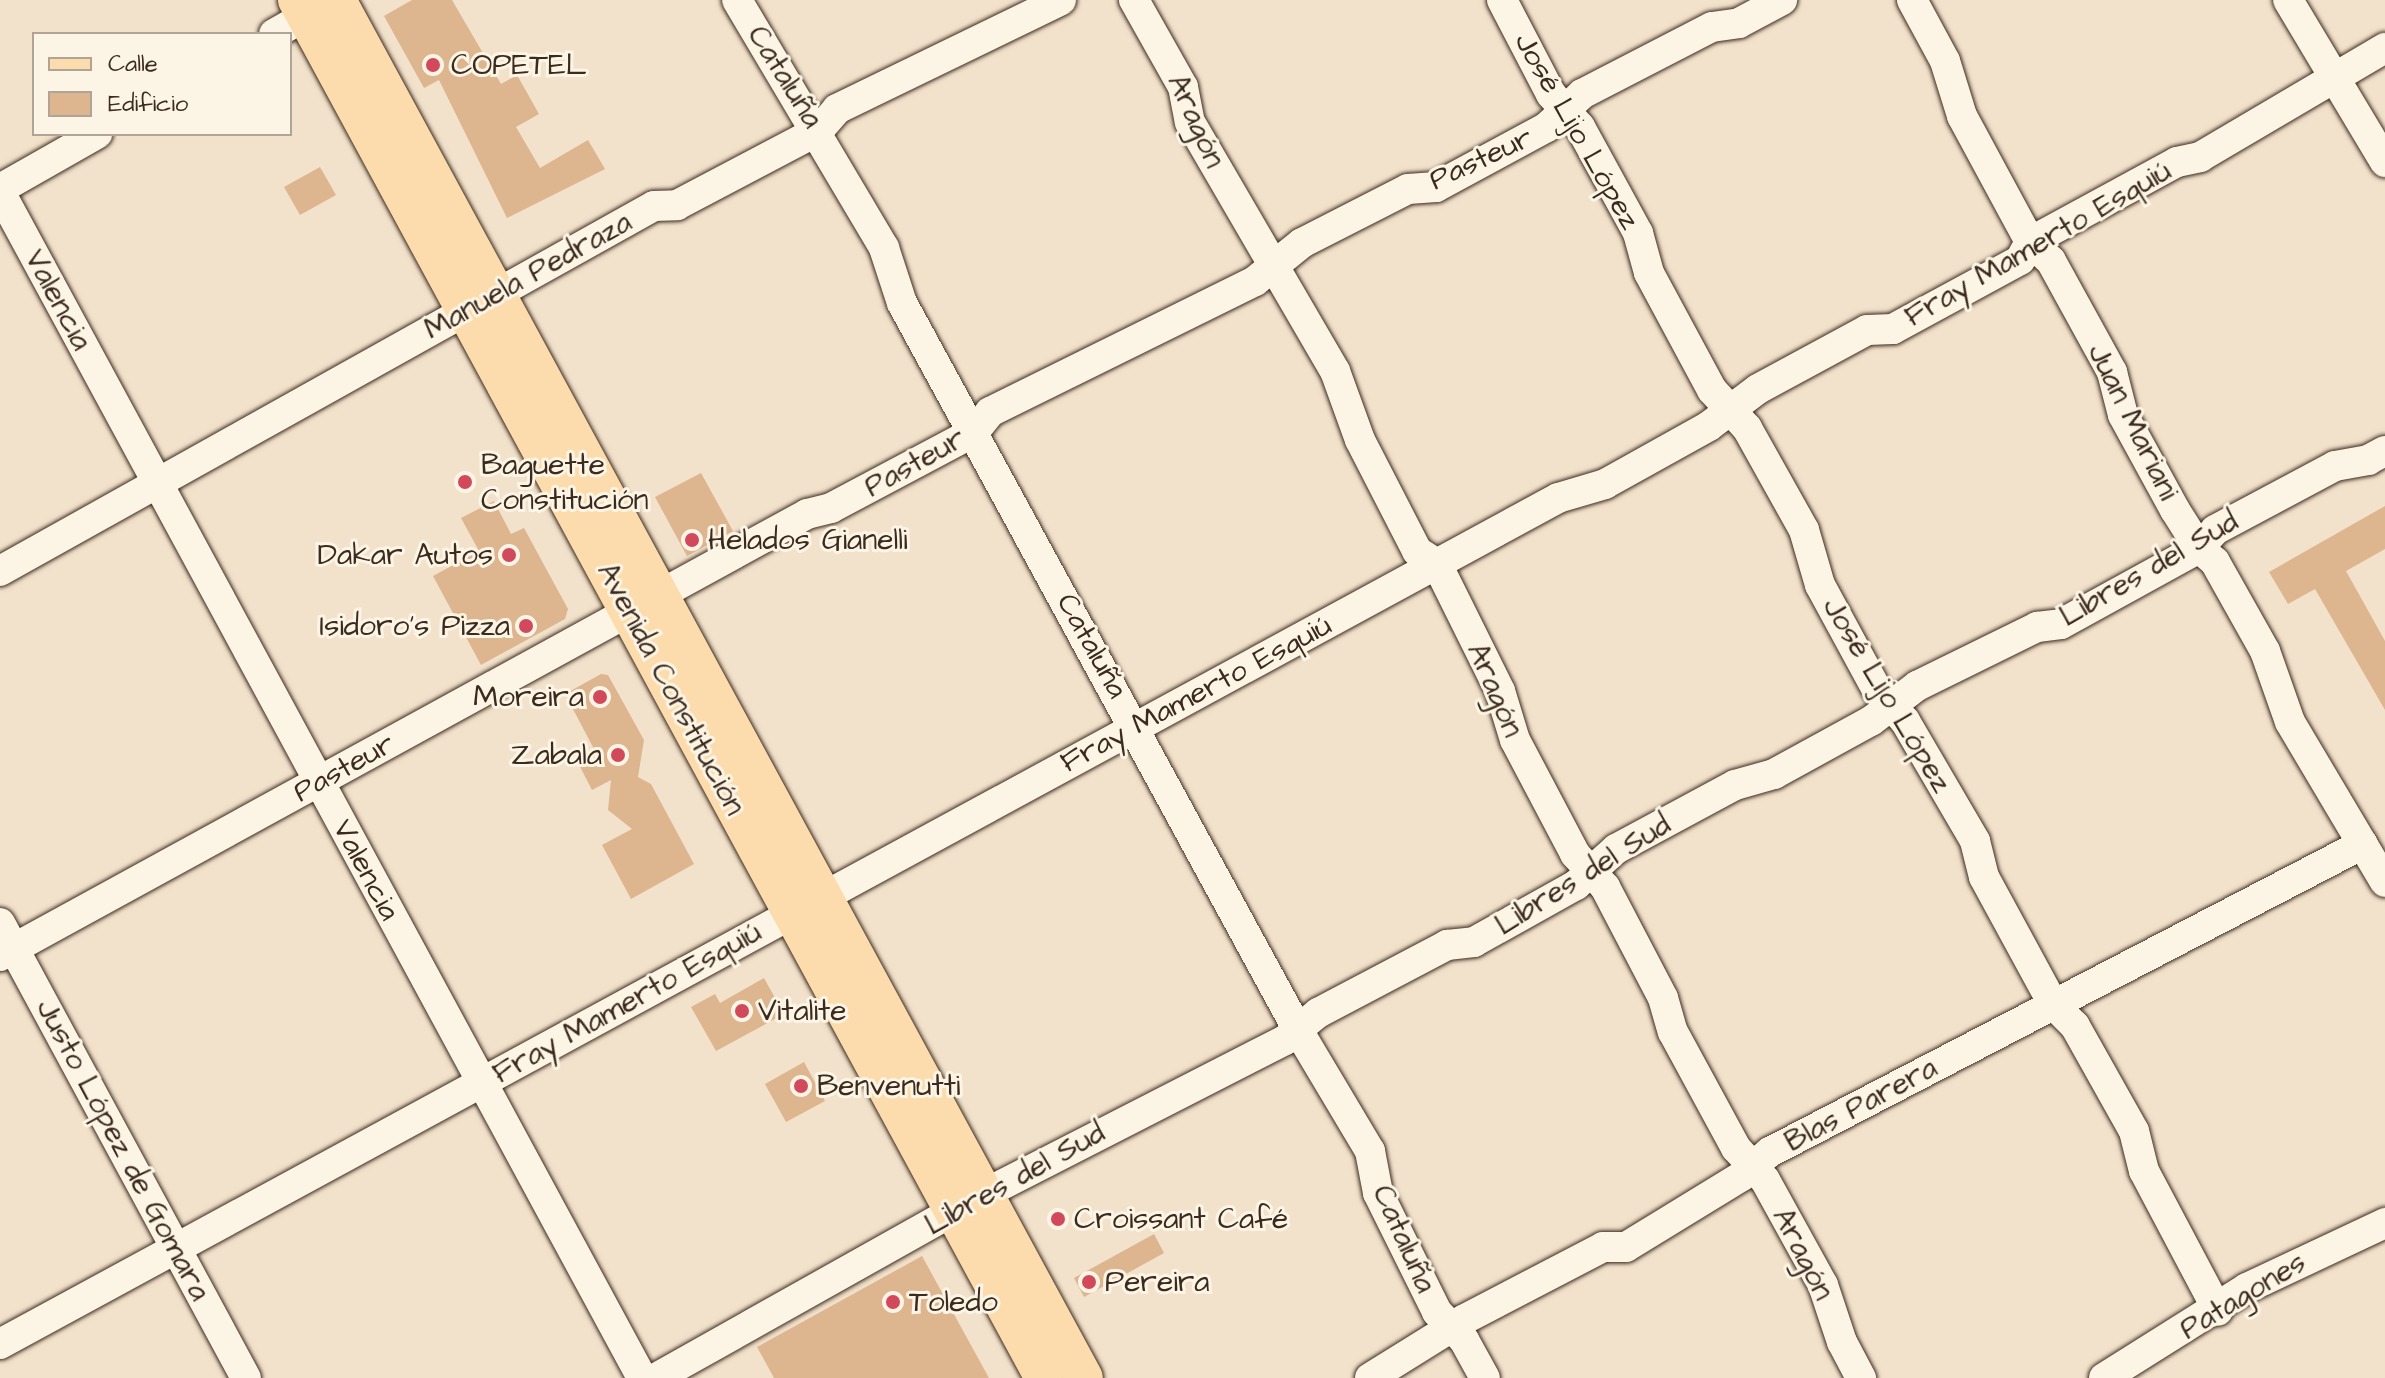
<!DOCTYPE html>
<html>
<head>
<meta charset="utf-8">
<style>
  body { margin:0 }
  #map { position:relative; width:2385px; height:1378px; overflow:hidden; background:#f3e2cb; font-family:"Architects Daughter",sans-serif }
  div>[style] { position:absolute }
  .building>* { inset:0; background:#ddb58e }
  .roads { filter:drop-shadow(0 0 2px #3b2a1e) drop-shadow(0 0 2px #3b2a1e) }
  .minor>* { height:30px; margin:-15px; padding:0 15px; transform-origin:15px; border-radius:15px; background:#fcf5e5 }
  .major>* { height:38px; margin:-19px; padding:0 19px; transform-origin:19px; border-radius:19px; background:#fcdcac }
  .dots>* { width:22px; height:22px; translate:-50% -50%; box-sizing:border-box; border:4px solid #fcf5e5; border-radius:50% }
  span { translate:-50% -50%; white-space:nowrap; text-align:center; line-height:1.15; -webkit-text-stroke:6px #fcf5e5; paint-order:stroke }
  .poi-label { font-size:30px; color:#3b2a1e }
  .left { translate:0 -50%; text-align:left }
  .right { translate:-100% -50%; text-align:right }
  .street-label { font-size:30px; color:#3b2a1e }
  .legend { position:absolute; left:32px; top:32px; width:260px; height:104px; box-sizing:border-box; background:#fcf5e5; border:2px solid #afa495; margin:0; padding:10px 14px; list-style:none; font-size:24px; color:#3b2a1e }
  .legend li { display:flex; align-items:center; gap:16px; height:40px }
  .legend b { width:40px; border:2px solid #afa495 }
</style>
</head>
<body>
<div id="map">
  <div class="building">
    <i style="clip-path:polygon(412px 0,452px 0,501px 84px,517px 75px,539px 114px,516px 127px,540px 168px,588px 140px,605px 169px,507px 218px,439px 80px,424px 88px,384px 16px)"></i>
    <i style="clip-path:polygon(320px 167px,336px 195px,300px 215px,284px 187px)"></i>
    <i style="clip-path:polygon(701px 473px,733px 531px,687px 556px,655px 497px)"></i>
    <i style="clip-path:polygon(494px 501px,511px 534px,524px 528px,568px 609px,565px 619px,481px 665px,433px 576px,479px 551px,461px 518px)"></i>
    <i style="clip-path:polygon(2385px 506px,2385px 549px,2346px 571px,2385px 641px,2385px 710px,2315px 589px,2288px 604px,2269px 572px)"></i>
    <i style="clip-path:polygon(601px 674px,608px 675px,644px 740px,638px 777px,651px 784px,694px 864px,631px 899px,602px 845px,632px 829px,608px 810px,611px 780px,592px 790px,576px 759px,594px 749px,565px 694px)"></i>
    <i style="clip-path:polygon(764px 978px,784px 1014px,716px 1051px,691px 1007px,715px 994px,720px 1003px)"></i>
    <i style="clip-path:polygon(804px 1062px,825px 1101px,786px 1122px,765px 1084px)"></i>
    <i style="clip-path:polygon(1154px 1234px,1164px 1253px,1084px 1297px,1074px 1278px)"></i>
    <i style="clip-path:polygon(922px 1256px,989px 1378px,774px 1378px,757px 1347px)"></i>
  </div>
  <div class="roads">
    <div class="minor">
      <i style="left:737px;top:0;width:288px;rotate:59.3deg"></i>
      <i style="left:884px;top:248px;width:58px;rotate:71.9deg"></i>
      <i style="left:902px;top:303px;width:830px;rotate:61.43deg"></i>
      <i style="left:1299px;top:1032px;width:139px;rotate:59.2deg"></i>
      <i style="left:1370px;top:1151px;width:43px;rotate:79.2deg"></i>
      <i style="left:1378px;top:1193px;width:133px;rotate:63.6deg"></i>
      <i style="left:1437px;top:1312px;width:39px;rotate:46deg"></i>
      <i style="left:1464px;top:1340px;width:43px;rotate:61.1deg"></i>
      <i style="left:1134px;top:0;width:100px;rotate:60.6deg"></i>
      <i style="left:1183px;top:87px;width:36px;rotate:79deg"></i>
      <i style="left:1190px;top:122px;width:288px;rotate:59.8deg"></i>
      <i style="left:1335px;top:371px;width:73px;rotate:70.1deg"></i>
      <i style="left:1360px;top:440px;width:125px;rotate:62.8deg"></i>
      <i style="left:1417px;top:551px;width:24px;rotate:33deg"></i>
      <i style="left:1437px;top:564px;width:142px;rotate:63.6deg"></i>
      <i style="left:1500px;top:691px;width:51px;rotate:73deg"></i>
      <i style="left:1515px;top:740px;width:129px;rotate:62.2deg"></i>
      <i style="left:1575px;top:854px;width:45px;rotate:47.7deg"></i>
      <i style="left:1605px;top:887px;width:125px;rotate:62.4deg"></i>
      <i style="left:1663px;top:998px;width:35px;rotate:74deg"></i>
      <i style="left:1673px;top:1032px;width:132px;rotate:61.5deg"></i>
      <i style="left:1736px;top:1148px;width:43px;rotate:47.8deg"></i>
      <i style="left:1765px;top:1180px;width:120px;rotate:61.1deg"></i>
      <i style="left:1823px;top:1285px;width:60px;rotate:71.6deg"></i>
      <i style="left:1842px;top:1342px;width:41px;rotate:62.2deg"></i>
      <i style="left:1502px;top:0;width:106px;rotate:62.5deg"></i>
      <i style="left:1551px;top:94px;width:44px;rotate:48.7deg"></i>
      <i style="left:1580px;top:127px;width:121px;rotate:61.3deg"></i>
      <i style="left:1638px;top:233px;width:41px;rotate:74.6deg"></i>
      <i style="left:1649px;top:273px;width:133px;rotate:61.7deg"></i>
      <i style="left:1712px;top:390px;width:52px;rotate:47.4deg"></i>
      <i style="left:1747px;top:428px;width:117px;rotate:60.8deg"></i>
      <i style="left:1804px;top:530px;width:57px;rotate:73.8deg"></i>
      <i style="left:1820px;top:585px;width:119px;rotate:61.5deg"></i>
      <i style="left:1877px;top:690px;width:42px;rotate:47.9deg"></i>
      <i style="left:1905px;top:721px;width:139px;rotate:59.7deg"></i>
      <i style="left:1975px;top:841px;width:37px;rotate:76deg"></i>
      <i style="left:1984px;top:877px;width:145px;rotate:61.5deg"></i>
      <i style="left:2053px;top:1004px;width:31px;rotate:45deg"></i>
      <i style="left:2075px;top:1026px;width:120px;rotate:60.7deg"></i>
      <i style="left:2134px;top:1131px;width:41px;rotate:76deg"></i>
      <i style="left:2144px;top:1171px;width:158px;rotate:62.1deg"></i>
      <i style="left:1912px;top:0;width:69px;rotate:61.6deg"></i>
      <i style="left:1945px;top:61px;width:58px;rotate:72.8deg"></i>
      <i style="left:1962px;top:116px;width:143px;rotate:61.6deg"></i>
      <i style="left:2030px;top:242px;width:28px;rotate:42deg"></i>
      <i style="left:2051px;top:261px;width:127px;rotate:61.2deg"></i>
      <i style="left:2112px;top:372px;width:44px;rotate:75.7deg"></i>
      <i style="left:2123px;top:415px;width:108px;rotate:61.3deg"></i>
      <i style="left:2175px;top:510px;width:45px;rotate:57.7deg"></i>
      <i style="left:2199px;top:548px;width:21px;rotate:41deg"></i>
      <i style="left:2215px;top:562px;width:102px;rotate:60.7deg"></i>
      <i style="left:2265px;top:651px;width:75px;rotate:70.6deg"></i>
      <i style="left:2290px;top:722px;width:186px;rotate:59.3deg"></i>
      <i style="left:2288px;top:0;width:189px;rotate:59.1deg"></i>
      <i style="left:274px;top:34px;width:59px;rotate:-29.6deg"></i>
      <i style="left:0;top:189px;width:112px;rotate:-29.6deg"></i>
      <i style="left:0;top:192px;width:1349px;rotate:61.57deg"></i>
      <i style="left:0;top:571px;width:749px;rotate:-29.17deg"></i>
      <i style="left:654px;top:206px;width:23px;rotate:-2deg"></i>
      <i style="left:677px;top:205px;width:161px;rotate:-27.8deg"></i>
      <i style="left:819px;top:130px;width:28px;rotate:-49deg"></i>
      <i style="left:837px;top:109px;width:249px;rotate:-25.9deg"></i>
      <i style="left:0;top:923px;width:517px;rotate:61.6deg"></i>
      <i style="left:0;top:956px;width:920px;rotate:-28.71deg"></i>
      <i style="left:807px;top:514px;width:25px;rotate:-14deg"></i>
      <i style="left:831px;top:508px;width:162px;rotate:-28deg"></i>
      <i style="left:974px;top:432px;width:26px;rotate:-51deg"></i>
      <i style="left:990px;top:412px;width:296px;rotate:-26.3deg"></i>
      <i style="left:1255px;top:281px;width:60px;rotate:-39deg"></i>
      <i style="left:1302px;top:243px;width:119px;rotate:-27deg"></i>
      <i style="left:1408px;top:189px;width:28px;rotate:-4deg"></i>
      <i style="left:1436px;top:187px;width:126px;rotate:-28.4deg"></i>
      <i style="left:1547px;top:127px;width:48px;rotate:-43.3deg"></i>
      <i style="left:1582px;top:94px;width:146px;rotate:-27.3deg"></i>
      <i style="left:1712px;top:27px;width:27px;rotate:-8deg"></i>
      <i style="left:1739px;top:23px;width:49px;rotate:-28.1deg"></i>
      <i style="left:0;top:1344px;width:1773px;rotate:-28.5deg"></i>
      <i style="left:1558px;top:498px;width:49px;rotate:-16.6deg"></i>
      <i style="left:1605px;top:484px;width:119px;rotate:-29.1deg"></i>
      <i style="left:1709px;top:426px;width:61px;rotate:-37.1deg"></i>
      <i style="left:1758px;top:389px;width:124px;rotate:-28.4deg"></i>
      <i style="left:1867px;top:330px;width:26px;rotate:-2deg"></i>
      <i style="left:1893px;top:329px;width:145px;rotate:-28.5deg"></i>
      <i style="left:2020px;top:260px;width:21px;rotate:-61deg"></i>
      <i style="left:2030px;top:242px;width:167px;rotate:-28.6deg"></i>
      <i style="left:2177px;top:162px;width:24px;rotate:-12deg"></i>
      <i style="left:2200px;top:157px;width:215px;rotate:-30.5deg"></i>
      <i style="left:656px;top:1378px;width:376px;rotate:-29.3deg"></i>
      <i style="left:984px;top:1194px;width:338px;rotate:-27.1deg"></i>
      <i style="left:1285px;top:1040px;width:43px;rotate:-39.3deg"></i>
      <i style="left:1318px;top:1013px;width:146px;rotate:-27.8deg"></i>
      <i style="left:1447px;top:945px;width:27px;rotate:-6deg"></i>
      <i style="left:1474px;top:942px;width:117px;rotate:-29.2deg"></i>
      <i style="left:1576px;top:885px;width:54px;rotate:-42deg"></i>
      <i style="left:1616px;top:849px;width:135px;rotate:-28.3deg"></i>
      <i style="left:1735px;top:785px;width:41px;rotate:-15.8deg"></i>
      <i style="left:1774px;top:774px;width:111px;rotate:-28.7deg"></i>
      <i style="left:1871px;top:721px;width:58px;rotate:-37.3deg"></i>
      <i style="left:1917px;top:686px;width:134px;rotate:-26.2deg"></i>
      <i style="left:2037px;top:627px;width:24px;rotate:-7deg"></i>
      <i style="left:2061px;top:624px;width:158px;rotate:-28.8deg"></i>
      <i style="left:2199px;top:548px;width:24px;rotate:-48deg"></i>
      <i style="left:2215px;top:530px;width:136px;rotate:-28.1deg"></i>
      <i style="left:2335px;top:466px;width:34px;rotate:-10deg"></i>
      <i style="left:2368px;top:460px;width:19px;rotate:-28deg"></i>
      <i style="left:1370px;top:1378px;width:110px;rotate:-31.9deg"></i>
      <i style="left:1463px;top:1320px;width:158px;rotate:-27.5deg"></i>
      <i style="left:1603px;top:1247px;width:23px"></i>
      <i style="left:1626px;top:1247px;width:136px;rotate:-31.5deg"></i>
      <i style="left:1742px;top:1176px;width:37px;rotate:-41deg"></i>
      <i style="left:1770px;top:1152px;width:668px;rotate:-27.45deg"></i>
      <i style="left:2104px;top:1378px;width:169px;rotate:-32.2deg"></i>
      <i style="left:2247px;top:1288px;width:153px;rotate:-25.2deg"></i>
    </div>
    <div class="major">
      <i style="left:297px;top:0;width:1567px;rotate:61.54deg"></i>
      <i style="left:337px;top:0;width:1567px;rotate:61.54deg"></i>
    </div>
  </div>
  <div class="dots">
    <i style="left:433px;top:65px;background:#d1495b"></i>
    <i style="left:465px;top:482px;background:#d1495b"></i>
    <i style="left:692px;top:540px;background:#d1495b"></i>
    <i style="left:509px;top:555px;background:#d1495b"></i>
    <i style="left:526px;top:626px;background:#d1495b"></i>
    <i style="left:600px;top:697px;background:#d1495b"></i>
    <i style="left:618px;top:755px;background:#d1495b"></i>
    <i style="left:742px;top:1011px;background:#d1495b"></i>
    <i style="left:801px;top:1086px;background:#d1495b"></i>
    <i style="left:1058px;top:1219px;background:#d1495b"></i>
    <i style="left:1089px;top:1282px;background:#d1495b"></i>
    <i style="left:893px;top:1302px;background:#d1495b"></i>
  </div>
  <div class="poi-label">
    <span class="left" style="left:451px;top:65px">COPETEL</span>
    <span class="left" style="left:481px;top:482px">Baguette<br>Constitución</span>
    <span class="left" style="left:708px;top:540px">Helados Gianelli</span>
    <span class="right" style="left:493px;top:555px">Dakar Autos</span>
    <span class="right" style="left:510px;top:626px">Isidoro's Pizza</span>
    <span class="right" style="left:584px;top:697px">Moreira</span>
    <span class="right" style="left:602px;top:755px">Zabala</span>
    <span class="left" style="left:758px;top:1011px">Vitalite</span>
    <span class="left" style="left:817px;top:1086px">Benvenutti</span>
    <span class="left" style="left:1074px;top:1219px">Croissant Café</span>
    <span class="left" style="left:1105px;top:1282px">Pereira</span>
    <span class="left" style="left:909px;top:1302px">Toledo</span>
  </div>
  <div class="street-label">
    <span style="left:785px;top:77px;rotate:58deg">Cataluña</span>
    <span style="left:1196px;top:121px;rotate:66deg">Aragón</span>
    <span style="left:1577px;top:131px;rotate:60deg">José Lijo López</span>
    <span style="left:1481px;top:159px;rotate:-25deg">Pasteur</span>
    <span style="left:2038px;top:244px;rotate:-30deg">Fray Mamerto Esquiú</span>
    <span style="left:528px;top:276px;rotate:-29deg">Manuela Pedraza</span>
    <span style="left:58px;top:300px;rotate:62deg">Valencia</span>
    <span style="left:2133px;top:422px;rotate:64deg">Juan Mariani</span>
    <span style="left:915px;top:463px;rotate:-29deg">Pasteur</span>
    <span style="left:2149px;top:569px;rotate:-30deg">Libres del Sud</span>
    <span style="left:1092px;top:646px;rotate:61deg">Cataluña</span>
    <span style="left:671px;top:689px;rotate:62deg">Avenida Constitución</span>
    <span style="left:1495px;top:690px;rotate:67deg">Aragón</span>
    <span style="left:1196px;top:694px;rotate:-28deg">Fray Mamerto Esquiú</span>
    <span style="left:1887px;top:695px;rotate:59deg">José Lijo López</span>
    <span style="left:344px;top:768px;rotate:-29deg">Pasteur</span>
    <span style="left:366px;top:870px;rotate:62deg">Valencia</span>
    <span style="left:1583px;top:875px;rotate:-32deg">Libres del Sud</span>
    <span style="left:627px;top:1003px;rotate:-29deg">Fray Mamerto Esquiú</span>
    <span style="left:1861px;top:1105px;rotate:-28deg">Blas Parera</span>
    <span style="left:123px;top:1150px;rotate:62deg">Justo López de Gomara</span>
    <span style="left:1015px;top:1179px;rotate:-29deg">Libres del Sud</span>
    <span style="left:1404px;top:1239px;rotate:66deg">Cataluña</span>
    <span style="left:1803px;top:1254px;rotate:63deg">Aragón</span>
    <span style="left:2243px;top:1296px;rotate:-31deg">Patagones</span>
  </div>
  <ul class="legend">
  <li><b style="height:10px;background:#fcdcac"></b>Calle</li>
  <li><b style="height:22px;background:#ddb58e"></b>Edificio</li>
  </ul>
</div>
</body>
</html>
